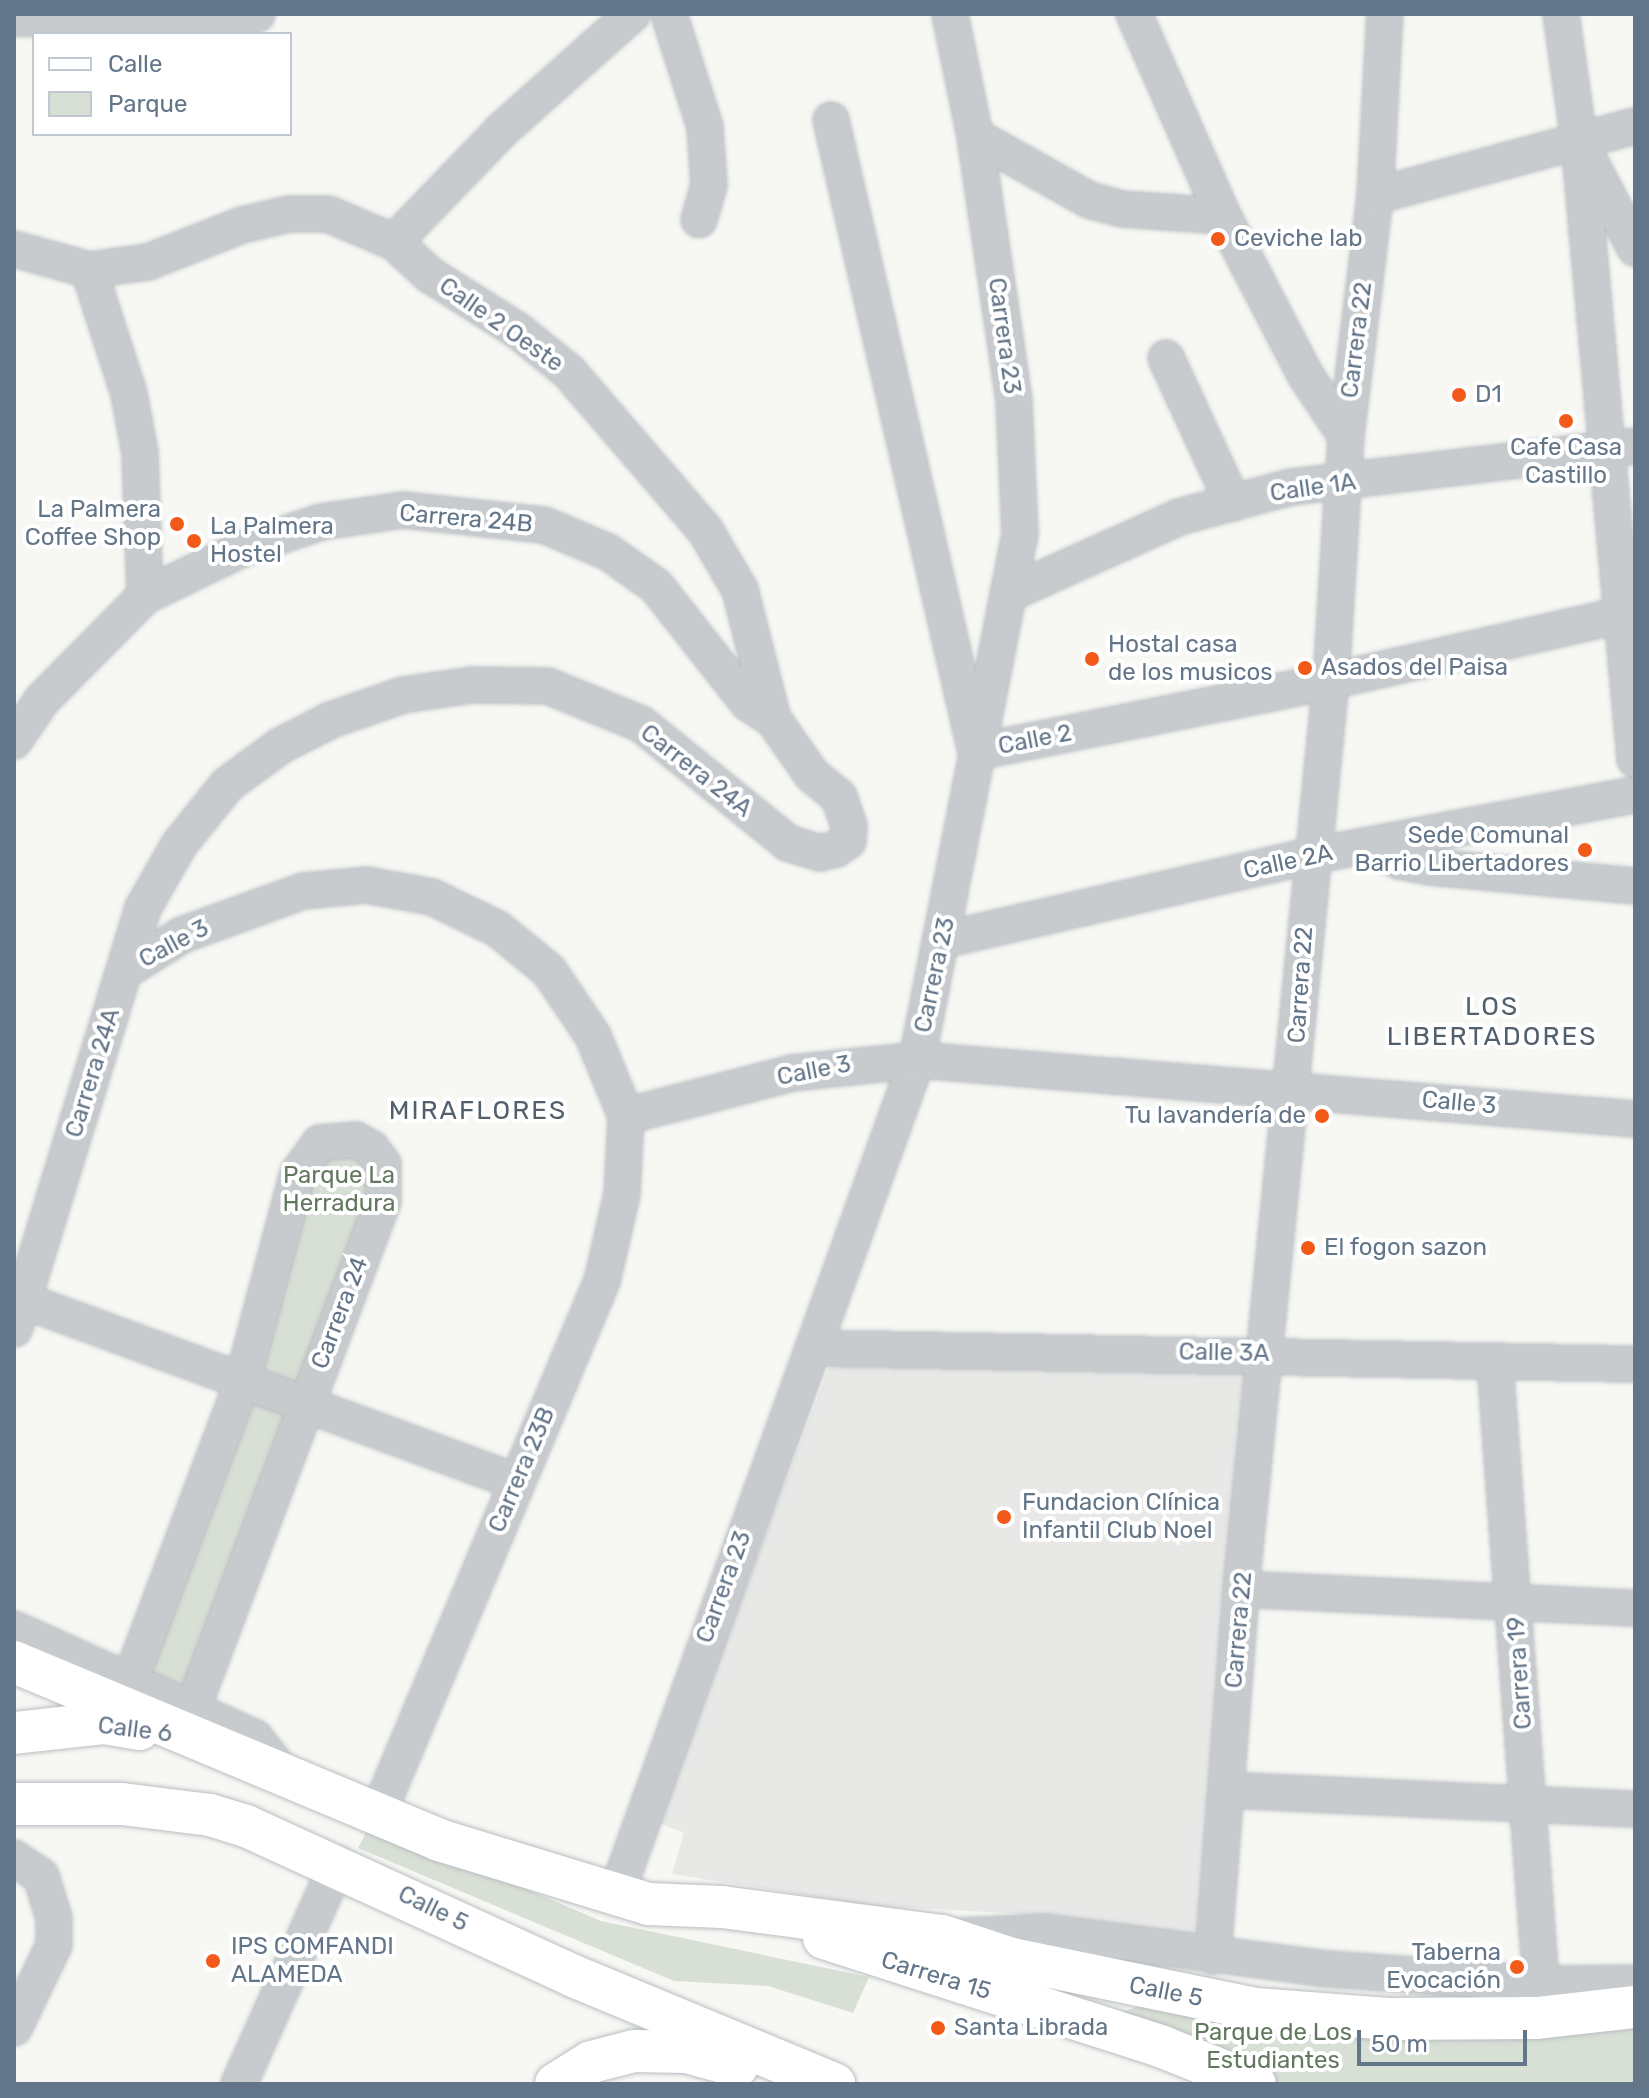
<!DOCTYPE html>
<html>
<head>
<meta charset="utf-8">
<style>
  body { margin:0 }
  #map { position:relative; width:1649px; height:2098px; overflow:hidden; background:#f7f8f4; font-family:Rubik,sans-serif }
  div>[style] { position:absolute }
  .built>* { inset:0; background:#e8e9e7 }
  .green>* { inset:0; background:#d8e0d5 }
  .roads { filter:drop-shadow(0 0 2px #babec2) drop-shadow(0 0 2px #babec2) }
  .minor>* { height:34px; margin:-17px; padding:0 17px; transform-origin:17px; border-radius:17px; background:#c7cbce }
  .major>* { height:42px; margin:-21px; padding:0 21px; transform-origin:21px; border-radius:21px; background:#fff }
  .dots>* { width:22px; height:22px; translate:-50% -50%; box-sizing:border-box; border:4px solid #fff; border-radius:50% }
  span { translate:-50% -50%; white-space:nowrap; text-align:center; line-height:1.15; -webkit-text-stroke:8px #fff; paint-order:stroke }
  .poi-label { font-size:24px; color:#637588 }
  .left { translate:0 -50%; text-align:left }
  .right { translate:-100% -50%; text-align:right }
  .street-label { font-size:24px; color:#637588 }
  .park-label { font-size:24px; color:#63795f }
  .neighbourhood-label { font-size:26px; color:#525f6c; letter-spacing:2px }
  .frame { position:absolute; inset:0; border:16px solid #637588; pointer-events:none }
  .legend { position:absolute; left:32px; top:32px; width:260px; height:104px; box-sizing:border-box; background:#fff; border:2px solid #c1c8cf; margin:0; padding:10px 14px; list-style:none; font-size:24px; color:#637588 }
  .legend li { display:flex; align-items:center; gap:16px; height:40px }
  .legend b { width:40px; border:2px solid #c1c8cf }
  .scale { position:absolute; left:1357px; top:2030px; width:170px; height:36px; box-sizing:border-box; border:4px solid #637588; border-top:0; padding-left:10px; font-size:24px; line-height:28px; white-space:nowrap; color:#637588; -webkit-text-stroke:6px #fff; paint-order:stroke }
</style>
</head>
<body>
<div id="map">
  <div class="built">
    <i style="clip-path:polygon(831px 1362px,1248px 1368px,1200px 1935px,1006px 1913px,875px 1906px,672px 1874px,684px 1833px,657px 1822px)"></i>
  </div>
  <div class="green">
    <i style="clip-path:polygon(320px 1143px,383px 1164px,192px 1710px,129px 1684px)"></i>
    <i style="clip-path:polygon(371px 1823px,601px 1921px,869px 1977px,853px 2013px,768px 1986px,674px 1981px,358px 1848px)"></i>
    <i style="clip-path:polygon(1171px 1994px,1635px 2027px,1635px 2084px,1255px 2084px,1120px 2013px)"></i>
  </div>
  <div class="roads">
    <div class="minor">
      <i style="left:669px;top:14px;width:119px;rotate:72.3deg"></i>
      <i style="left:705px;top:127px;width:58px;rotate:86.1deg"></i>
      <i style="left:709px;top:185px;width:36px;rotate:106deg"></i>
      <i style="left:1134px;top:14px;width:221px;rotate:66.2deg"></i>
      <i style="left:1223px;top:216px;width:180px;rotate:62.6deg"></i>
      <i style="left:1306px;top:376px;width:72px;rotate:56.3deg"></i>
      <i style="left:1561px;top:14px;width:128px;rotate:81.9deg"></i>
      <i style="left:1579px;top:141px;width:121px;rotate:62.4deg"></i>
      <i style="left:14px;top:18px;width:157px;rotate:1.8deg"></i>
      <i style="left:171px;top:23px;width:55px;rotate:-1deg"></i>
      <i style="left:226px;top:22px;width:32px;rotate:-14deg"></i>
      <i style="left:831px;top:120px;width:648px;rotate:77.08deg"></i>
      <i style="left:976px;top:752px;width:362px;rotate:-11.3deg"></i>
      <i style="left:1331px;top:681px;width:312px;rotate:-12.8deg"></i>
      <i style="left:975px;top:136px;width:131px;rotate:29.3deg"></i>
      <i style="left:1089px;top:200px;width:34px;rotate:15deg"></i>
      <i style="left:1122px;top:209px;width:101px;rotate:4deg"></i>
      <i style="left:1579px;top:141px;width:621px;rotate:84.82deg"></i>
      <i style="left:1375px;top:196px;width:269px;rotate:-15.1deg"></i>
      <i style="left:394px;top:242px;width:156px;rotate:-46deg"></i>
      <i style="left:502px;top:130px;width:174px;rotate:-41.7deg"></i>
      <i style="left:14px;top:249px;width:78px;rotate:15.6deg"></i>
      <i style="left:89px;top:270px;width:60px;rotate:-7.7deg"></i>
      <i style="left:148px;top:262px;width:101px;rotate:-21.5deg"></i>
      <i style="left:242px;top:225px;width:48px;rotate:-13.2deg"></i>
      <i style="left:289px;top:214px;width:39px"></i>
      <i style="left:328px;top:214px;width:72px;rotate:23deg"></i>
      <i style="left:394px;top:242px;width:49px;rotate:42.5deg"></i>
      <i style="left:430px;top:275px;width:103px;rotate:32.3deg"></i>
      <i style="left:517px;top:330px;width:67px;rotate:38.9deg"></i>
      <i style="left:569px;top:372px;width:208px;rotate:49.3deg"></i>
      <i style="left:705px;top:530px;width:69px;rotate:59.7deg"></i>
      <i style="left:740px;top:590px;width:133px;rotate:75.7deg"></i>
      <i style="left:773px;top:719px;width:68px;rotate:55.1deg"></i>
      <i style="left:812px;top:775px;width:35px;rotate:39deg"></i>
      <i style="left:839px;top:797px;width:31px;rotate:71deg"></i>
      <i style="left:849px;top:826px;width:15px;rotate:94deg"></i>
      <i style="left:848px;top:841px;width:14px;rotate:146deg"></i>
      <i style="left:836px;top:849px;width:16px;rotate:166deg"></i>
      <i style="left:820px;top:853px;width:34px;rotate:-163deg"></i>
      <i style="left:788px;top:843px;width:189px;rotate:-141deg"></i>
      <i style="left:641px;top:724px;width:100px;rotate:-157.8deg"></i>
      <i style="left:548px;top:686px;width:76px;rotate:-179.2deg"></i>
      <i style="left:472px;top:685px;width:70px;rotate:171.8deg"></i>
      <i style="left:403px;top:695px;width:76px;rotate:160.9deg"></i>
      <i style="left:331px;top:720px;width:57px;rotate:153deg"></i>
      <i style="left:280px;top:746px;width:66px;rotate:143.7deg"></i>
      <i style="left:227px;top:785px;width:77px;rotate:128.7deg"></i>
      <i style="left:179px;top:845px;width:73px;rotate:119.7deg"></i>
      <i style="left:143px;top:908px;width:440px;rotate:107deg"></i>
      <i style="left:89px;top:270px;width:130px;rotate:72.1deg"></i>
      <i style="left:129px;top:394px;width:60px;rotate:79.4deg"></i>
      <i style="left:140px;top:453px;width:143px;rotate:88deg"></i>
      <i style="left:1166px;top:358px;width:160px;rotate:65.2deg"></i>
      <i style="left:1008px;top:594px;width:188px;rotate:-24.2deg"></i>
      <i style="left:1179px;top:517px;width:116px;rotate:-15deg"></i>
      <i style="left:1291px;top:487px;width:346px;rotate:-6.8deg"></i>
      <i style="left:14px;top:741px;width:50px;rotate:-55.7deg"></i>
      <i style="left:42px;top:700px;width:146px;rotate:-45.3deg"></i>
      <i style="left:145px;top:596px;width:110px;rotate:-25.9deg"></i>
      <i style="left:244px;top:548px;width:81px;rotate:-18.7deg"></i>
      <i style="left:321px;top:522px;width:83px;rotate:-8.3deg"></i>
      <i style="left:403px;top:510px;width:142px;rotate:6.1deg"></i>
      <i style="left:544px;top:525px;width:69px;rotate:22.9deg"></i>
      <i style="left:608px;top:552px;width:59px;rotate:35.3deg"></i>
      <i style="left:656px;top:586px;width:149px;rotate:51.8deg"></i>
      <i style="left:748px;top:703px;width:30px;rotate:33deg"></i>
      <i style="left:1375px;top:846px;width:28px;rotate:32deg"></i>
      <i style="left:1399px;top:861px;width:32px;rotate:11deg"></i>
      <i style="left:1430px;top:867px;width:206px;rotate:5.3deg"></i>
      <i style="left:943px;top:940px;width:377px;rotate:-12.9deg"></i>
      <i style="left:1311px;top:856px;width:330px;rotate:-10.7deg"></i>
      <i style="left:125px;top:971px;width:67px;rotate:-32.3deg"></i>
      <i style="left:182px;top:935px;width:129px;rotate:-20deg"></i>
      <i style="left:303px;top:891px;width:63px;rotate:-5.4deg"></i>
      <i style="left:366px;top:885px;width:67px;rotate:10.3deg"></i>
      <i style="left:432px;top:897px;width:73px;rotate:25.9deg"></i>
      <i style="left:498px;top:929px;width:66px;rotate:39.5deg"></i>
      <i style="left:549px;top:971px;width:78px;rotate:55.9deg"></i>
      <i style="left:593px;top:1036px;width:87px;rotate:67.6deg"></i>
      <i style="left:626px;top:1116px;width:78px;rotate:92.9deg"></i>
      <i style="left:622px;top:1194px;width:89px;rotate:102.9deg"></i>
      <i style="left:602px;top:1281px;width:578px;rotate:112.8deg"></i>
      <i style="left:626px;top:1116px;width:171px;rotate:-14.5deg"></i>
      <i style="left:792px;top:1073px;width:126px;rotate:-5.9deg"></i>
      <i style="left:917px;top:1060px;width:720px;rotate:4.7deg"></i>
      <i style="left:14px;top:1297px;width:536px;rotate:20.19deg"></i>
      <i style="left:813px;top:1348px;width:822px;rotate:1.12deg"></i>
      <i style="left:1495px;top:1363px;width:623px;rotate:85.76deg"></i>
      <i style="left:1241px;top:1589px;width:394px;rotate:2.8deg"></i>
      <i style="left:14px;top:1629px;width:265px;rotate:24.3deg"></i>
      <i style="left:255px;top:1738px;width:43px;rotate:51.5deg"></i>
      <i style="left:129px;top:1684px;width:322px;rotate:-69.4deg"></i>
      <i style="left:242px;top:1383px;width:217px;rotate:-75.1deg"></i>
      <i style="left:298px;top:1173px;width:37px;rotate:-54deg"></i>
      <i style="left:320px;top:1143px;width:36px;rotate:-5deg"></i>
      <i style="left:356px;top:1140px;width:18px;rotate:29deg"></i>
      <i style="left:372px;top:1149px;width:19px;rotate:54deg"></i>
      <i style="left:383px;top:1164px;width:37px;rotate:90deg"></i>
      <i style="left:383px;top:1201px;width:544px;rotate:110.57deg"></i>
      <i style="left:1227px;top:1790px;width:408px;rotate:2.7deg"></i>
      <i style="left:14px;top:1858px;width:32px;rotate:34deg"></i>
      <i style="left:41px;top:1876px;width:44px;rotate:72.8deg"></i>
      <i style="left:54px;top:1918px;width:27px;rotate:90deg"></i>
      <i style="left:54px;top:1945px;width:92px;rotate:115.7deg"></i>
      <i style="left:616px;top:1895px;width:888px;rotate:-70.18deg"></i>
      <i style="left:917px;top:1060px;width:536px;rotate:-78.92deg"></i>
      <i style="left:1020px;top:534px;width:134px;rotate:-92.6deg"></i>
      <i style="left:1014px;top:400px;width:267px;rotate:-98.4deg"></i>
      <i style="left:975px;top:136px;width:125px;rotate:-101.6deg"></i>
      <i style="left:958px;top:1936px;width:88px;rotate:-2.6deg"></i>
      <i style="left:1046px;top:1932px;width:284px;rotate:7.5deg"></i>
      <i style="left:1328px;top:1969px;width:214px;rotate:4deg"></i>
      <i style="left:1541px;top:1984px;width:94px;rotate:-0.6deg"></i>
      <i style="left:1213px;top:1956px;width:368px;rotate:-85.6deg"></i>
      <i style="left:1241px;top:1589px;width:912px;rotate:-84.34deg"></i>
      <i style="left:1331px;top:681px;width:245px;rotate:-86.5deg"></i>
      <i style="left:1346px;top:436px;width:242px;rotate:-83.1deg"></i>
      <i style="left:1375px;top:196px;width:182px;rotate:-86.9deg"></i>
      <i style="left:239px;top:2084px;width:242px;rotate:-65.9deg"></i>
    </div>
    <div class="major">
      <i style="left:14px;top:1662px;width:461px;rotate:22.7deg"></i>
      <i style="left:439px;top:1840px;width:219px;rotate:17deg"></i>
      <i style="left:648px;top:1904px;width:74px;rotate:2.3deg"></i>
      <i style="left:722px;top:1907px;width:222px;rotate:7.5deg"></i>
      <i style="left:942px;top:1936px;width:74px;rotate:18.2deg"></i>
      <i style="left:1012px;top:1959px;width:249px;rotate:11.6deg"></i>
      <i style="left:1256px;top:2009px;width:132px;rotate:4.3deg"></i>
      <i style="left:1388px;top:2019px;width:149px;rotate:-0.4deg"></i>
      <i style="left:1537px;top:2018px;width:99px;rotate:-6.4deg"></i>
      <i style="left:14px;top:1733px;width:92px;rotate:-6.3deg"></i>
      <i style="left:105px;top:1723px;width:35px;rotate:10deg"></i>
      <i style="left:14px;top:1804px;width:108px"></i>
      <i style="left:122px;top:1804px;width:89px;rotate:7.1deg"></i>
      <i style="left:210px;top:1815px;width:38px;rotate:17deg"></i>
      <i style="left:246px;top:1826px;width:358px;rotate:24.6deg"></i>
      <i style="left:571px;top:1975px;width:285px;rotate:22.5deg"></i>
      <i style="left:824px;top:1938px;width:356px;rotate:17.8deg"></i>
      <i style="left:1163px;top:2047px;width:99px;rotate:21.9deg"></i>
      <i style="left:556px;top:2084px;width:41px;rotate:-32.2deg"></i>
      <i style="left:591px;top:2062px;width:44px;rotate:-14.3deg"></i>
      <i style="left:634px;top:2051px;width:53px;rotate:1.1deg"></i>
      <i style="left:687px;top:2052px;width:52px;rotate:15.6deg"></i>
    </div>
  </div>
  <div class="dots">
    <i style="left:1218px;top:239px;background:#f35918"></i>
    <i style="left:1459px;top:395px;background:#f35918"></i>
    <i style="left:1566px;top:421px;background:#f35918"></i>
    <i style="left:177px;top:524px;background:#f35918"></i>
    <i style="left:194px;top:541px;background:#f35918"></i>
    <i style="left:1092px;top:659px;background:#f35918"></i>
    <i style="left:1305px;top:668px;background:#f35918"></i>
    <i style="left:1585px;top:850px;background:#f35918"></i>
    <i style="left:1322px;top:1116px;background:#f35918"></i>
    <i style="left:1308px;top:1248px;background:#f35918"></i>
    <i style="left:1004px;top:1517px;background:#f35918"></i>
    <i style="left:213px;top:1961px;background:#f35918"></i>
    <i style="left:1517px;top:1967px;background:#f35918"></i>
    <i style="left:938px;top:2028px;background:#f35918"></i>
  </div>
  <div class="poi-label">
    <span class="left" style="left:1234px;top:239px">Ceviche lab</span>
    <span class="left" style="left:1475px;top:395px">D1</span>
    <span style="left:1566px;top:462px">Cafe Casa<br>Castillo</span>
    <span class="right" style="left:161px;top:524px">La Palmera<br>Coffee Shop</span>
    <span class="left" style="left:210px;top:541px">La Palmera<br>Hostel</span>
    <span class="left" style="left:1108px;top:659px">Hostal casa<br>de los musicos</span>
    <span class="left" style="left:1321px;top:668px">Asados del Paisa</span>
    <span class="right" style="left:1569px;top:850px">Sede Comunal<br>Barrio Libertadores</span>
    <span class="right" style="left:1306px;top:1116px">Tu lavandería de</span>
    <span class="left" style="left:1324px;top:1248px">El fogon sazon</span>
    <span class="left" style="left:1022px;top:1517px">Fundacion Clínica<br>Infantil Club Noel</span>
    <span class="left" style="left:231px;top:1961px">IPS COMFANDI<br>ALAMEDA</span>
    <span class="right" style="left:1501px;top:1967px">Taberna<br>Evocación</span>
    <span class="left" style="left:954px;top:2028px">Santa Librada</span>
  </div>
  <div class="street-label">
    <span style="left:501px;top:325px;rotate:35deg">Calle 2 Oeste</span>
    <span style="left:1004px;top:336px;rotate:82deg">Carrera 23</span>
    <span style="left:1357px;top:340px;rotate:-83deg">Carrera 22</span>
    <span style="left:1313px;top:488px;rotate:-8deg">Calle 1A</span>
    <span style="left:466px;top:519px;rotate:5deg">Carrera 24B</span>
    <span style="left:1035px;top:740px;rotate:-11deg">Calle 2</span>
    <span style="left:696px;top:771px;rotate:38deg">Carrera 24A</span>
    <span style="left:1288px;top:862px;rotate:-12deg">Calle 2A</span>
    <span style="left:174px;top:944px;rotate:-28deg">Calle 3</span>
    <span style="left:935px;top:975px;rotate:-78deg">Carrera 23</span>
    <span style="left:1301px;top:985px;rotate:-86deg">Carrera 22</span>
    <span style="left:814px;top:1071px;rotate:-11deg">Calle 3</span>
    <span style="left:93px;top:1073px;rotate:-73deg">Carrera 24A</span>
    <span style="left:1459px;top:1103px;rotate:5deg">Calle 3</span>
    <span style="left:340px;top:1313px;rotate:-69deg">Carrera 24</span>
    <span style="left:1224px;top:1353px;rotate:1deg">Calle 3A</span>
    <span style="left:522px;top:1470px;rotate:-67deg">Carrera 23B</span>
    <span style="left:724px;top:1587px;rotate:-70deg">Carrera 23</span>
    <span style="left:1239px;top:1630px;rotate:-85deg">Carrera 22</span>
    <span style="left:1520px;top:1673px;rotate:-94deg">Carrera 19</span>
    <span style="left:135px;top:1730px;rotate:7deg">Calle 6</span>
    <span style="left:433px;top:1909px;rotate:26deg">Calle 5</span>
    <span style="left:936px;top:1976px;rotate:17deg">Carrera 15</span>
    <span style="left:1166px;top:1992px;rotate:11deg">Calle 5</span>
  </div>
  <div class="park-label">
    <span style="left:339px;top:1190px">Parque La<br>Herradura</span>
    <span style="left:1273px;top:2047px">Parque de Los<br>Estudiantes</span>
  </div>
  <div class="neighbourhood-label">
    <span style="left:1492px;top:1022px">LOS<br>LIBERTADORES</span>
    <span style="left:478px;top:1111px">MIRAFLORES</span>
  </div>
  <div class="frame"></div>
  <ul class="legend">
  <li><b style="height:10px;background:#fff"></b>Calle</li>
  <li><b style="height:22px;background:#d8e0d5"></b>Parque</li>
  </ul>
  <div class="scale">50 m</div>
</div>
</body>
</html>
